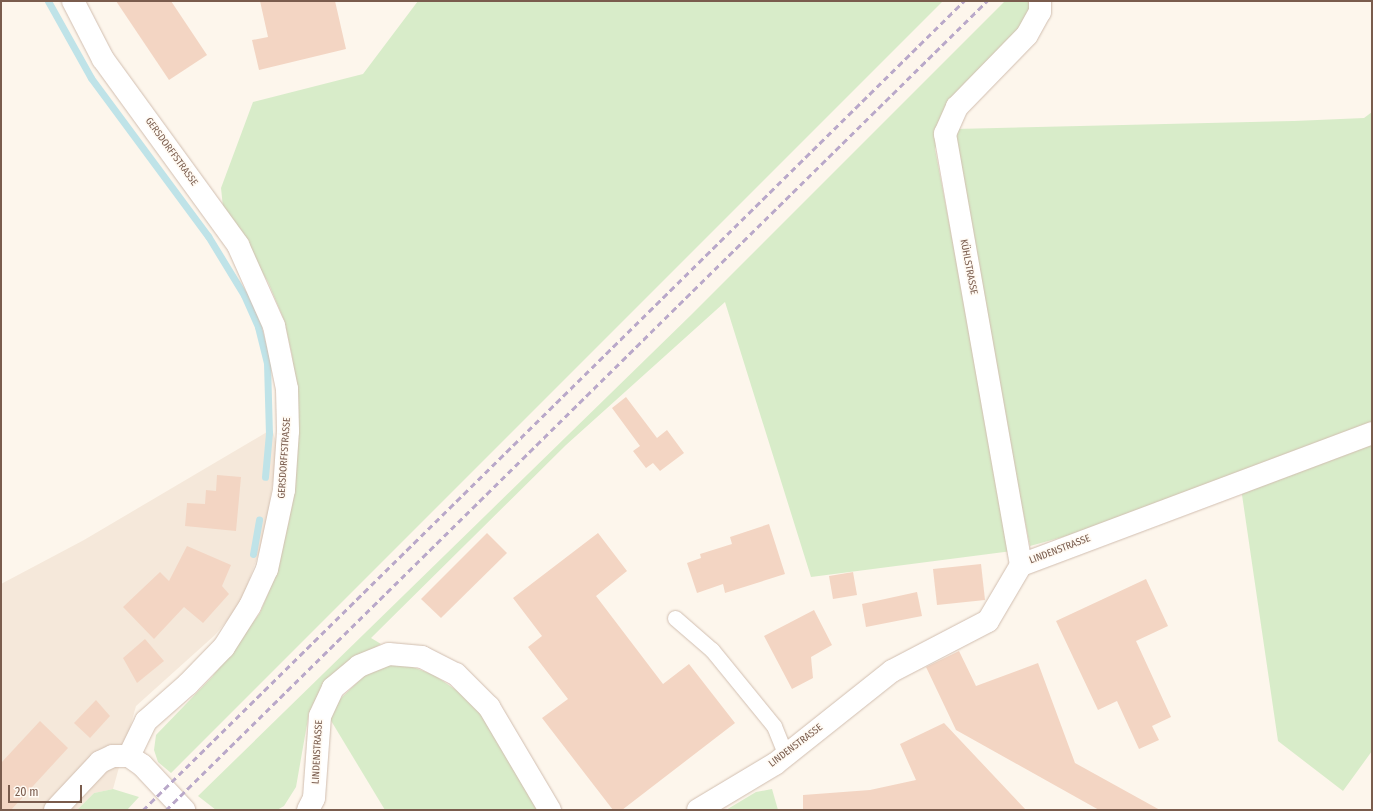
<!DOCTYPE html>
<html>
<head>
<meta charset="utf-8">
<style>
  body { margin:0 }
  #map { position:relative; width:1373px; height:811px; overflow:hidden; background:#fdf6ec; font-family:"Fira Sans Condensed",sans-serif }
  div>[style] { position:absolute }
  .residential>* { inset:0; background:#f5e8da }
  .green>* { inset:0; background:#d8ecc9 }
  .stream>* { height:7px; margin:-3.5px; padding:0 3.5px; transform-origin:3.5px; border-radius:3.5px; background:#bfe3e8 }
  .building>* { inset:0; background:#f3d5c3 }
  .roads { filter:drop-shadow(0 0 1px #d1beb0) drop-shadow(0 0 1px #d1beb0) }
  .lane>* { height:15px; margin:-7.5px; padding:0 7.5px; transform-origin:7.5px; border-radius:7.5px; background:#fff }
  .street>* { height:22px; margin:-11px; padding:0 11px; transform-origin:11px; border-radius:11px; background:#fff }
  .rail>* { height:3px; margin-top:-1.5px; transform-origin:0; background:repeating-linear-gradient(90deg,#b9a8c9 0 6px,transparent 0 10px) }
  span { translate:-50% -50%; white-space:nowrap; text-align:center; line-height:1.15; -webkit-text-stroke:3px #fffaf3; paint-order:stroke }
  .street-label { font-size:10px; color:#7a5c4d }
  .frame { position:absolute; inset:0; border:2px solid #7a5c4d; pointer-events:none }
  .scale { position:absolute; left:8px; top:785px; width:74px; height:18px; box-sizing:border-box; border:2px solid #7a5c4d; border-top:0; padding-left:5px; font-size:12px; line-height:14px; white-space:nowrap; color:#7a5c4d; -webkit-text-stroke:3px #fffaf3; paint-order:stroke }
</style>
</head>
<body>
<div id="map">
  <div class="residential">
    <i style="clip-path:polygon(272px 429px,276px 442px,275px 468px,264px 539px,240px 605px,215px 635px,136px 706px,113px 789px,94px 793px,77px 810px,1px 810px,1px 584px,84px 540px)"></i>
  </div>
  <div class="green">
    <i style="clip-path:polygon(418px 1px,943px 1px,171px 773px,158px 762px,154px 750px,156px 735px,212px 677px,260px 613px,276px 574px,289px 520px,296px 398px,292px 355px,284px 320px,268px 282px,223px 207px,221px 188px,253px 102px,363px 74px)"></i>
    <i style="clip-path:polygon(1005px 1px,1031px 1px,1029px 16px,941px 130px,935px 149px,1012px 551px,811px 577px,725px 302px,566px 445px,371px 638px,381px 644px,357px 658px,318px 695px,309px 713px,296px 787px,284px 806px,277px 810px,216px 810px,198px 796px,691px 315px)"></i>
    <i style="clip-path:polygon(1372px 112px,1372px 751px,1343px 791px,1278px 741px,1241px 488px,1030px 546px,953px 169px,955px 129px,1294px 121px,1364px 118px)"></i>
    <i style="clip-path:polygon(388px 664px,410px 666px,434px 675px,465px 696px,484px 716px,539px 810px,385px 810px,330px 719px,339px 700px,364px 676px)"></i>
    <i style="clip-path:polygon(113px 789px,139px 797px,127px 810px,77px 810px,94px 793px)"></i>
    <i style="clip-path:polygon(772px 789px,778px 810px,726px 810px,756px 792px)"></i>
  </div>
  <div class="stream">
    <i style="left:48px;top:1px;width:88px;rotate:60.8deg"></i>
    <i style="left:91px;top:78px;width:197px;rotate:53.5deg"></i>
    <i style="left:208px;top:236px;width:69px;rotate:58.6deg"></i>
    <i style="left:244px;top:295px;width:35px;rotate:66deg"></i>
    <i style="left:258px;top:327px;width:37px;rotate:76deg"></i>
    <i style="left:267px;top:363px;width:70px;rotate:88.4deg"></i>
    <i style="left:269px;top:433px;width:44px;rotate:95.2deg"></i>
    <i style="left:253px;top:554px;width:35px;rotate:-80deg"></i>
  </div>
  <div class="building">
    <i style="clip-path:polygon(116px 1px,171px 1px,207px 55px,169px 80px)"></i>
    <i style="clip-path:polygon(260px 1px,335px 1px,346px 49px,259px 70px,252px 40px,268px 37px)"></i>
    <i style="clip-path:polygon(626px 397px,657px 438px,667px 430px,684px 453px,660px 471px,653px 463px,646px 468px,633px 451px,640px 446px,612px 408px)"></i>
    <i style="clip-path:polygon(217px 475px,241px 477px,236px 531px,185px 526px,187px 503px,205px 504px,206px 490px,216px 491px)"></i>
    <i style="clip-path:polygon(769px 524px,785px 574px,725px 593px,723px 584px,697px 593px,687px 563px,701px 558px,700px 554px,732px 544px,730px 537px)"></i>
    <i style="clip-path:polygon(487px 533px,507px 553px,441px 618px,421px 599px)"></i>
    <i style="clip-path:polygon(598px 533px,627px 571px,596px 596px,663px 684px,689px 664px,735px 723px,622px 810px,613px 810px,542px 718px,568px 699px,528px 647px,542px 636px,513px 598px)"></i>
    <i style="clip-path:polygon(187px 546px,231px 565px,222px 586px,229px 594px,203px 623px,184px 607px,154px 639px,123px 607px,160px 572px,169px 581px)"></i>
    <i style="clip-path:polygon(981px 564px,985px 600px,937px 605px,933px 569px)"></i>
    <i style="clip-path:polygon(853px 572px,857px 595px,833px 599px,829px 576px)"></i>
    <i style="clip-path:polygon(1146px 579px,1168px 626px,1136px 641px,1171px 717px,1152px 726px,1159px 740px,1139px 749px,1117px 701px,1098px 710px,1056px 621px)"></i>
    <i style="clip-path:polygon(917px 592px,922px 616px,866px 627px,862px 604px)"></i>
    <i style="clip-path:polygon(814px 610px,832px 645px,811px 657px,813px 678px,792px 689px,764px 636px)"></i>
    <i style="clip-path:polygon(145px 639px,164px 661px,137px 683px,123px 658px)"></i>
    <i style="clip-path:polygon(959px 651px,976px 686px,1038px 663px,1075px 763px,1160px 810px,1099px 810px,956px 730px,926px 667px)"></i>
    <i style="clip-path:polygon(96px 700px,110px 716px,90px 738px,74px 723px)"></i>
    <i style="clip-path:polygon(40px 721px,68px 748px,11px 810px,1px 810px,1px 763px)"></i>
    <i style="clip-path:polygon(944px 723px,1026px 810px,803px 810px,803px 795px,870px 790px,916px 780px,900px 744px)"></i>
  </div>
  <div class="roads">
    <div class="lane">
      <i style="left:675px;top:618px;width:49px;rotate:40.9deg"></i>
      <i style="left:712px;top:650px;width:98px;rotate:50.8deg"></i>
      <i style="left:774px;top:726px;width:31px;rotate:68deg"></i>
    </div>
    <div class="street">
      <i style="left:73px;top:1px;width:65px;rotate:62.7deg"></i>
      <i style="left:103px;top:59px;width:230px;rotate:54deg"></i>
      <i style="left:238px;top:245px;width:89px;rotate:66deg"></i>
      <i style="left:274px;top:326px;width:64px;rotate:78.3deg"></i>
      <i style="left:287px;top:389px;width:42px;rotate:88.6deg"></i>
      <i style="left:288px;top:431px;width:59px;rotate:93.9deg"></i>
      <i style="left:284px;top:490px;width:81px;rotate:102.1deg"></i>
      <i style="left:267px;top:569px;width:41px;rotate:114.7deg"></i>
      <i style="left:250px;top:606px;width:49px;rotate:122.4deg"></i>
      <i style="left:224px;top:647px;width:52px;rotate:134.2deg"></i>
      <i style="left:188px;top:684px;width:56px;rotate:138.6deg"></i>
      <i style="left:146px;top:721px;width:39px;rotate:116deg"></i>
      <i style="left:1021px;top:565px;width:438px;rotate:-100deg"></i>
      <i style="left:945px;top:134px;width:30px;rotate:-66deg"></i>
      <i style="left:957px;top:107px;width:100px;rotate:-45.8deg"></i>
      <i style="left:1027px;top:35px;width:26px;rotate:-61deg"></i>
      <i style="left:1040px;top:12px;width:11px;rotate:-90deg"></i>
      <i style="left:129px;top:756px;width:16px;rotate:35deg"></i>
      <i style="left:142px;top:765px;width:62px;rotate:47deg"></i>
      <i style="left:55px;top:810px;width:66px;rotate:-46.8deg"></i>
      <i style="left:100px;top:762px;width:14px;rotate:-25deg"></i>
      <i style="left:113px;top:756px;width:16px"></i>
      <i style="left:308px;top:810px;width:13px;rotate:-63deg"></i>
      <i style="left:314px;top:798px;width:82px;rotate:-85.8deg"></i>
      <i style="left:320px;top:716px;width:31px;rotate:-65deg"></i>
      <i style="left:333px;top:688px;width:34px;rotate:-40deg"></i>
      <i style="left:359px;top:666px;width:32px;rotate:-22deg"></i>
      <i style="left:389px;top:654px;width:33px;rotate:5deg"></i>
      <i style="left:422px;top:657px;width:38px;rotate:27deg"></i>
      <i style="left:456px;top:674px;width:47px;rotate:45deg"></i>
      <i style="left:489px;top:707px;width:120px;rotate:59.4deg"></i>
      <i style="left:698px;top:810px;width:90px;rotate:-30.9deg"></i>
      <i style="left:775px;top:764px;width:149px;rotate:-38.5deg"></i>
      <i style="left:892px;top:671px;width:108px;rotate:-27.5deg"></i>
      <i style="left:988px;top:621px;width:65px;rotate:-59.5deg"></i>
      <i style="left:1021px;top:565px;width:375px;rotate:-20.6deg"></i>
    </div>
  </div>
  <div class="rail">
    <i style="left:143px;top:810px;width:1153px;rotate:-44.58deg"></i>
    <i style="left:166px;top:810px;width:1153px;rotate:-44.58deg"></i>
  </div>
  <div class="street-label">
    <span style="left:171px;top:152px;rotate:54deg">GERSDORFFSTRASSE</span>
    <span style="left:968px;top:267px;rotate:79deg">KÜHLSTRASSE</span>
    <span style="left:285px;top:458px;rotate:-86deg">GERSDORFFSTRASSE</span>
    <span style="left:1060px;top:550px;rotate:-21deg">LINDENSTRASSE</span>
    <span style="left:796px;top:746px;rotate:-37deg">LINDENSTRASSE</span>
    <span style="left:318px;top:752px;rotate:-87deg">LINDENSTRASSE</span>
  </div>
  <div class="frame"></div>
  <div class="scale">20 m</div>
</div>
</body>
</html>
